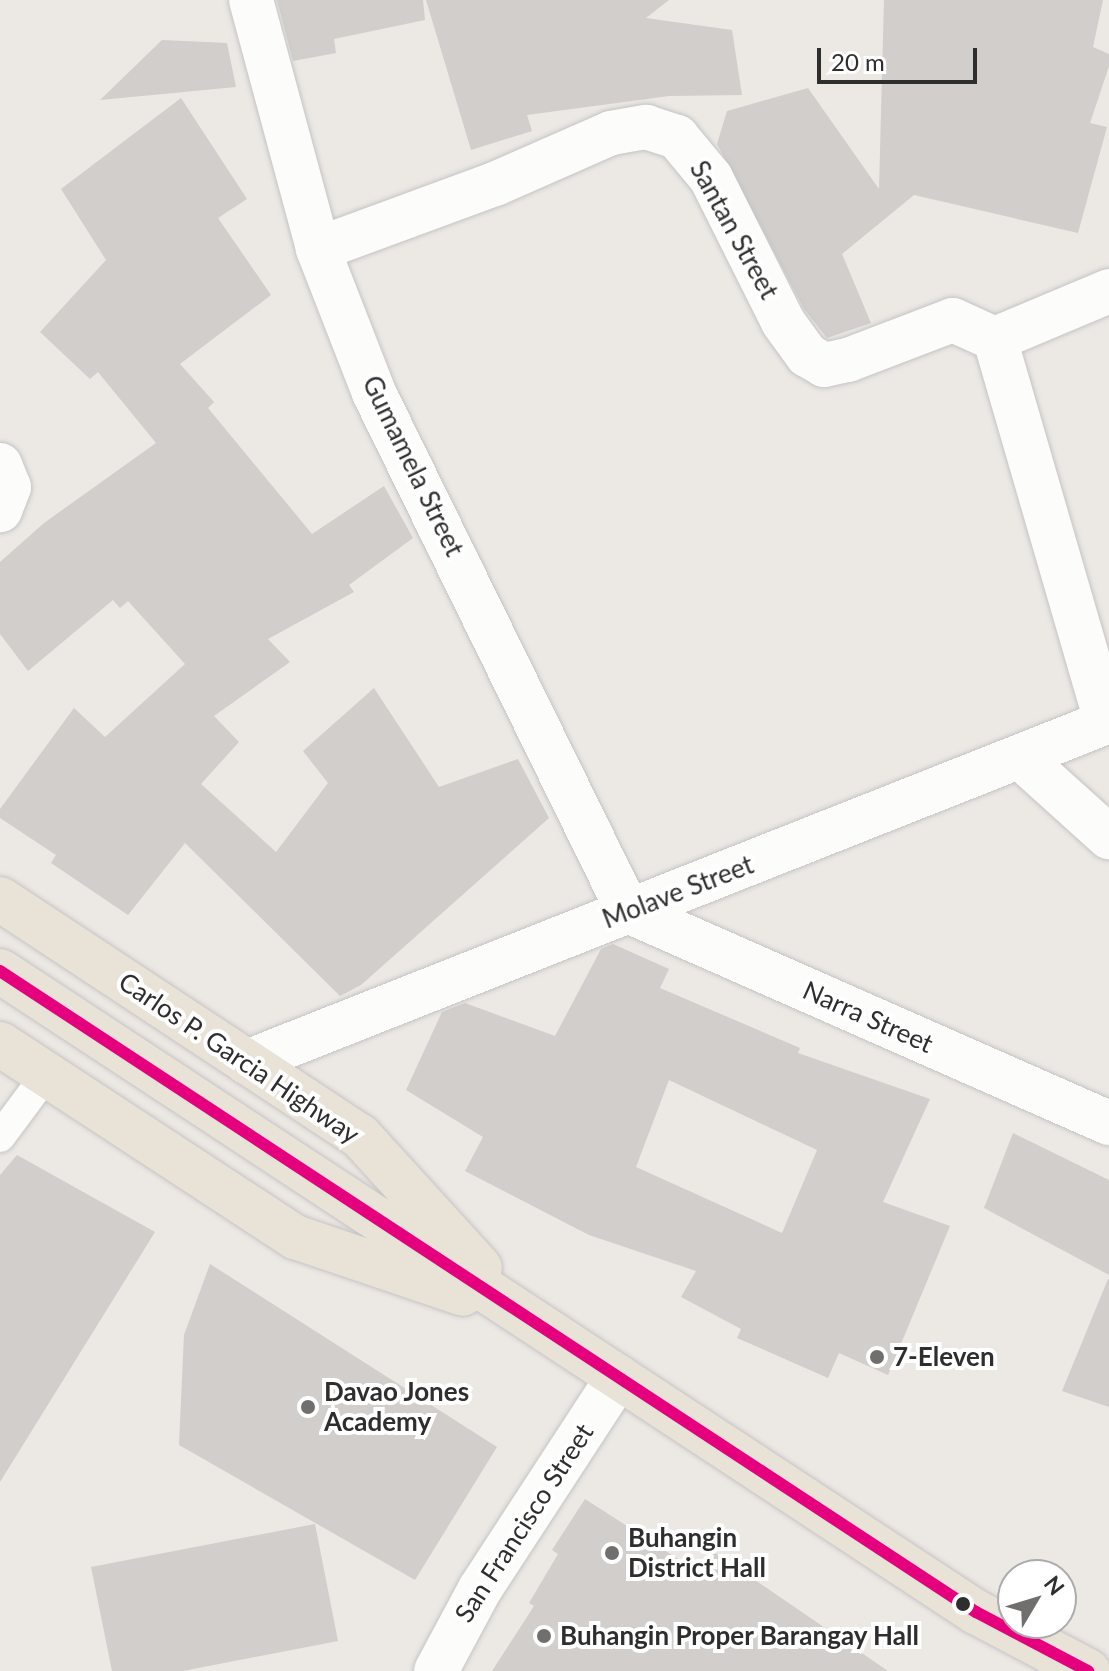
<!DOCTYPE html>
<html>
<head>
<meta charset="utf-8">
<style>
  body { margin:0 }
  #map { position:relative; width:1109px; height:1671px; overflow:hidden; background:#ece8e4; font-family:Lato,sans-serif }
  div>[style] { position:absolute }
  .building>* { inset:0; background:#d1cecb }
  .roads { filter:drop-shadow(0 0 2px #c5c4c5) drop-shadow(0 0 2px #c5c4c5) }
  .service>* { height:30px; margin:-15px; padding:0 15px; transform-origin:15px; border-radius:15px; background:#fcfcfb }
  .minor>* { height:44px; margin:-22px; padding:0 22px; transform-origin:22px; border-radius:22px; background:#fcfcfb }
  .trunk>* { height:44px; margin:-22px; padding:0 22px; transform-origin:22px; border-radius:22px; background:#e9e2d6 }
  .bus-1>* { height:12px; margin:-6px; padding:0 6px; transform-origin:6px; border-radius:6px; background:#e5007d }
  .dots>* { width:22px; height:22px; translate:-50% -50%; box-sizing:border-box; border:4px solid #fff; border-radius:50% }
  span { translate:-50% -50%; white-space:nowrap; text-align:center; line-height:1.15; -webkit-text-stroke:8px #fff; paint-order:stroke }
  .street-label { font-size:26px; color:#2e2e2e }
  .poi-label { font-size:26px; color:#2e2e2e; font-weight:700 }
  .left { translate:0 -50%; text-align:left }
  .north { position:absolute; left:997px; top:1559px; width:80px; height:80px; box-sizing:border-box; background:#fff; border:2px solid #ababab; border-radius:50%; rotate:52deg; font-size:22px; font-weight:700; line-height:32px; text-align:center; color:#2e2e2e }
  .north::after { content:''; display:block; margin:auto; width:28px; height:36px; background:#706f6e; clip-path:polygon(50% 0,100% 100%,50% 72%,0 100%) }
  .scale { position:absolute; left:817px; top:48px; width:160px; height:36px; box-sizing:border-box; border:4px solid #2e2e2e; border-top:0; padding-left:10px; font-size:24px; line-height:28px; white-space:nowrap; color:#2e2e2e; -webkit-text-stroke:6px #fff; paint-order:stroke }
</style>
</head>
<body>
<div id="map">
  <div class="building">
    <i style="clip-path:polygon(277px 0,423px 0,425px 20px,334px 39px,336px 53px,293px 61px)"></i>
    <i style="clip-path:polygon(426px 0,669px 0,646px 18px,732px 30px,742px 95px,669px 96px,527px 115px,532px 131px,471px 150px)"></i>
    <i style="clip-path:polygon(884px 0,1103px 0,1093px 47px,1109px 54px,1109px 66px,1090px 123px,1107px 127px,1078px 233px,914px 195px,842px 254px,871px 323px,827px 338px,804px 309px,717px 144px,727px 111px,808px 88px,879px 189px)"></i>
    <i style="clip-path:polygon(162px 40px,227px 43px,236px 87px,100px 100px)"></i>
    <i style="clip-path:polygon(181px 98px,247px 199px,218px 218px,271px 295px,180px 364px,214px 402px,208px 408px,312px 534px,384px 486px,413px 538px,349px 585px,354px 592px,268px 639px,290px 662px,214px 716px,239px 742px,201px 784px,276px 852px,328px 783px,303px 751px,374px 688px,439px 787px,518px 759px,549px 818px,361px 985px,340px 996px,185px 843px,128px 915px,51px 863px,56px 855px,0 818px,0 809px,74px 708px,105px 737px,185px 664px,128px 601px,120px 608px,113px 600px,28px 671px,0 634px,0 562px,44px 523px,156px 443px,98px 372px,90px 379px,40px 332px,106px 260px,61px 189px)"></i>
    <i style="clip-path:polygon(evenodd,613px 944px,669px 969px,660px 988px,800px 1048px,798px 1053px,930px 1099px,883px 1202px,950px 1226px,888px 1375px,839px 1353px,828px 1378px,737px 1338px,741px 1329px,681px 1297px,696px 1271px,589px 1235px,465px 1171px,483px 1137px,406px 1090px,442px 1012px,465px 1003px,555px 1036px,601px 949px,613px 944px,669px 1080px,817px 1150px,782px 1233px,636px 1167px,669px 1080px)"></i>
    <i style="clip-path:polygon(1013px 1133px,1109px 1180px,1109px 1275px,984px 1208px)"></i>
    <i style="clip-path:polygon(17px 1155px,155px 1232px,0 1482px,0 1175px)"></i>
    <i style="clip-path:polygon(210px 1264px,497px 1447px,415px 1580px,179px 1445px,184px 1335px)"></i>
    <i style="clip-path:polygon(1108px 1279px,1109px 1279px,1109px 1407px,1062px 1391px)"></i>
    <i style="clip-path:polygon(585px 1499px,700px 1573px,714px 1552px,888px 1671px,492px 1671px,534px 1606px,529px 1603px,558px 1554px,552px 1550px)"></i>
    <i style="clip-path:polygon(315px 1524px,338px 1641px,183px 1671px,112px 1671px,91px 1567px)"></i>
  </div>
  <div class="roads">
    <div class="service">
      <i style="left:0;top:1137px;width:77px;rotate:-53.4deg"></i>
    </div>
    <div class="minor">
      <i style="left:251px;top:0;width:258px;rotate:74.9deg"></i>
      <i style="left:318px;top:249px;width:155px;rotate:68.7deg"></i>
      <i style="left:374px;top:393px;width:577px;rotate:63.88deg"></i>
      <i style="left:628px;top:911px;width:526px;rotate:23.79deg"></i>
      <i style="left:318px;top:249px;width:189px;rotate:-20.2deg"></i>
      <i style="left:495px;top:184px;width:127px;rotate:-23.7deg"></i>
      <i style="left:611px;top:133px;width:36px;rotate:-10deg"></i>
      <i style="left:646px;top:127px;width:33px;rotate:18deg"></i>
      <i style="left:677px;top:137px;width:53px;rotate:50.3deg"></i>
      <i style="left:711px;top:178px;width:161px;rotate:63.4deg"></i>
      <i style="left:783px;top:322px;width:41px;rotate:54deg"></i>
      <i style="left:807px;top:355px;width:20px;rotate:30deg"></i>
      <i style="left:824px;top:365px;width:25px;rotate:-12deg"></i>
      <i style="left:848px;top:360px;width:112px;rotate:-20.9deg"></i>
      <i style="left:953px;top:320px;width:46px;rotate:24.3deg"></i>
      <i style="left:995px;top:339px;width:399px;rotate:73.8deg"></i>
      <i style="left:995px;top:339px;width:124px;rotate:-22.8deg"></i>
      <i style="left:0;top:465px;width:24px;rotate:68deg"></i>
      <i style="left:9px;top:487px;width:25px;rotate:111deg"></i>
      <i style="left:1020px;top:757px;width:120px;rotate:42deg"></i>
      <i style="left:247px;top:1062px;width:927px;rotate:-21.58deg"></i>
      <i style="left:436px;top:1671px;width:93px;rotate:-61.8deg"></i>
      <i style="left:480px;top:1589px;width:253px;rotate:-56.9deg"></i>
    </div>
    <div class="trunk">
      <i style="left:0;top:899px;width:431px;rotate:33.4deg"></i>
      <i style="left:360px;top:1136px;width:178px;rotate:47.7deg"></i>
      <i style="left:0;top:971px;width:1168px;rotate:33.3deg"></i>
      <i style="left:976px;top:1612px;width:127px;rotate:27.8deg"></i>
      <i style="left:0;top:1044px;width:353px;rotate:33.2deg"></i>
      <i style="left:295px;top:1237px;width:177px;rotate:18.7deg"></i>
    </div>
  </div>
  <div class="bus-1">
    <i style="left:0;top:971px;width:1168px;rotate:33.3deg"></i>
    <i style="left:976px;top:1612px;width:127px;rotate:27.8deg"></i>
  </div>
  <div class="dots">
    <i style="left:877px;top:1357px;background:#706f6e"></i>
    <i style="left:308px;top:1407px;background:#706f6e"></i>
    <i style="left:612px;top:1553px;background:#706f6e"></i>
    <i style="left:963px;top:1604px;background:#2e2e2e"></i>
    <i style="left:544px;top:1636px;background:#706f6e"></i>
  </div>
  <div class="street-label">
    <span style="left:734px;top:230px;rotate:61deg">Santan Street</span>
    <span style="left:413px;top:466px;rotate:64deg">Gumamela Street</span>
    <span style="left:678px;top:892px;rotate:-21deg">Molave Street</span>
    <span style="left:868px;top:1017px;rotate:24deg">Narra Street</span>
    <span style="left:239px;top:1058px;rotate:34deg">Carlos P. Garcia Highway</span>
    <span style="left:524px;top:1523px;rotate:-57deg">San Francisco Street</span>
  </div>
  <div class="poi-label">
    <span class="left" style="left:893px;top:1357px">7-Eleven</span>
    <span class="left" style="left:324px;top:1407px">Davao Jones<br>Academy</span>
    <span class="left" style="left:628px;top:1553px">Buhangin<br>District Hall</span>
    <span class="left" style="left:560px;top:1636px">Buhangin Proper Barangay Hall</span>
  </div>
  <div class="north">N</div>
  <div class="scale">20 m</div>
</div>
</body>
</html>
